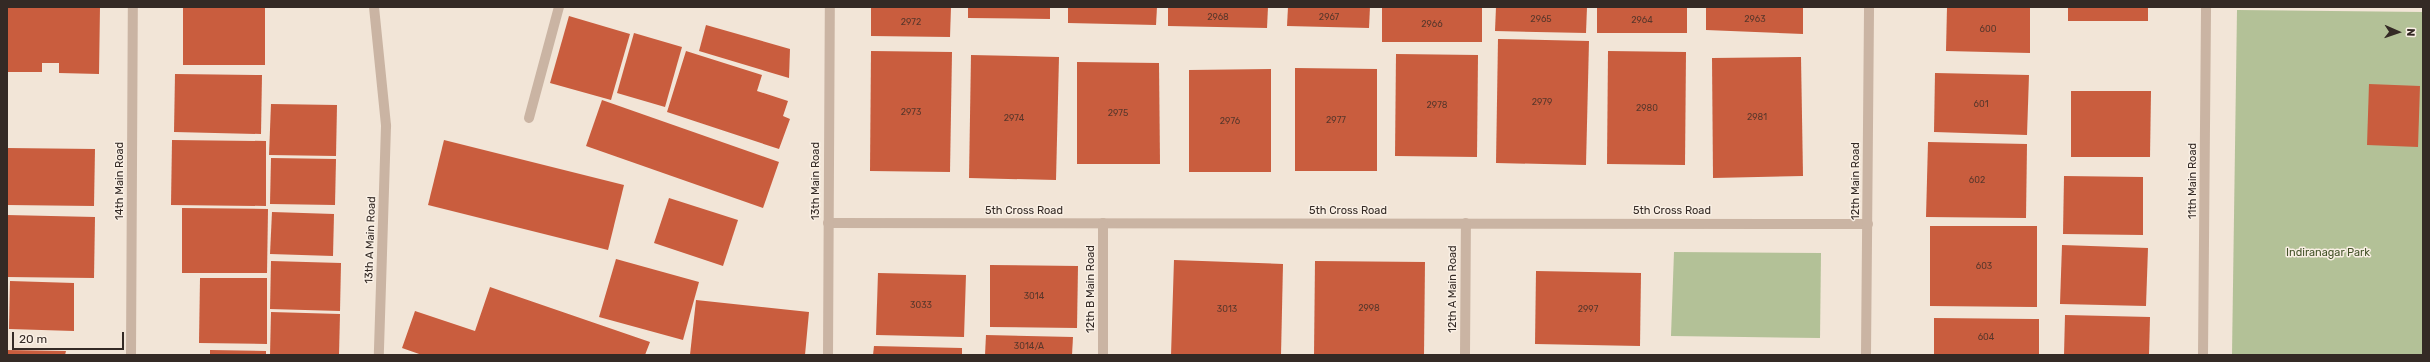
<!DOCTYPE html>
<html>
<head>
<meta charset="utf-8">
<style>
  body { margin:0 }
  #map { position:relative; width:2430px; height:362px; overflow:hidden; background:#f2e5d7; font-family:Rubik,sans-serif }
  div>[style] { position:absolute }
  .green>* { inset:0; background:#b3c197 }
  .building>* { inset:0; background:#c95d3e }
  .minor>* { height:10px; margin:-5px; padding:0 5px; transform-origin:5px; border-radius:5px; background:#cab4a3 }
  span { translate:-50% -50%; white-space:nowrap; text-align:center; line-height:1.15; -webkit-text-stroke:3px #f9efe4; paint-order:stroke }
  .number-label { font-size:9px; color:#59372b }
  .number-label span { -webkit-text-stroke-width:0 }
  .street-label { font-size:11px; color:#342a25 }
  .park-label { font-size:11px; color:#445329 }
  .frame { position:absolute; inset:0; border:8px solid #342a25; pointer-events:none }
  .north { position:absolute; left:2378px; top:12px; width:40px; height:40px; -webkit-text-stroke:3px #f9efe4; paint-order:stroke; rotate:92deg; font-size:11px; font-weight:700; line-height:16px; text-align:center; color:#342a25 }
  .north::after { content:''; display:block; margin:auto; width:14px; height:18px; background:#342a25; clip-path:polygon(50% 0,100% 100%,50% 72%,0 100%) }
  .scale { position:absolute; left:12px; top:332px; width:112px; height:18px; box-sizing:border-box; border:2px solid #342a25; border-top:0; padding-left:5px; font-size:12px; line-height:14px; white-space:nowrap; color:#342a25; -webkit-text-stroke:3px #f9efe4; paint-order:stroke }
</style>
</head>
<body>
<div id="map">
  <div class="green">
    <i style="clip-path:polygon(2237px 10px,2423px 12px,2423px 355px,2232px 355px)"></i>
    <i style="clip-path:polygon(1674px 252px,1821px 253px,1820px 338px,1671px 336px)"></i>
  </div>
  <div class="building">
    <i style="clip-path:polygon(7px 7px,100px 7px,99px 74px,59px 73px,59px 63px,42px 63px,42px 72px,7px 72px)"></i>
    <i style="clip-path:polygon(183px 7px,265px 7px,265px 65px,183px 65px)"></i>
    <i style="clip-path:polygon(871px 7px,951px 7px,950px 37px,871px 36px)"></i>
    <i style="clip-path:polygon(968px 7px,1050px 7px,1050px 19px,968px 18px)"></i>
    <i style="clip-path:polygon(1068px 7px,1157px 7px,1156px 25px,1068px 23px)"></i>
    <i style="clip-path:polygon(1168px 7px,1268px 7px,1267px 28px,1168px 26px)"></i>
    <i style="clip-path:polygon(1288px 7px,1370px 7px,1369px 28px,1287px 26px)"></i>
    <i style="clip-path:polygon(1382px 7px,1482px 7px,1482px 42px,1382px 42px)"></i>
    <i style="clip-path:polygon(1496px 7px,1587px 7px,1586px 33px,1495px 31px)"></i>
    <i style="clip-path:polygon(1597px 7px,1687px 7px,1687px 33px,1597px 33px)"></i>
    <i style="clip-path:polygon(1706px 7px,1803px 7px,1803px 34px,1706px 30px)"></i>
    <i style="clip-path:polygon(1947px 7px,2030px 7px,2030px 53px,1946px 51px)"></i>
    <i style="clip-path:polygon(2068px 7px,2148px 7px,2148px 21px,2068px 21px)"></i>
    <i style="clip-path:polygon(569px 16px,630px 34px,611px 100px,550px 83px)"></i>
    <i style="clip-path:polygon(706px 25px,790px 49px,789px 78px,699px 51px)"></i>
    <i style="clip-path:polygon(634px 33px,682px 47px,665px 107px,617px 93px)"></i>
    <i style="clip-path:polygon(1498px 39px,1589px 41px,1586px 165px,1496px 163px)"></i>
    <i style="clip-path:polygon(686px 51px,762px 75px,757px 91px,788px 101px,783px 116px,790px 119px,779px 149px,667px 112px)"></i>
    <i style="clip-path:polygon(871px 51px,952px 52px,950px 172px,870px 171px)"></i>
    <i style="clip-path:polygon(1608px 51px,1686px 52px,1685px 165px,1607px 164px)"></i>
    <i style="clip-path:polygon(1396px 54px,1478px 55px,1477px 157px,1395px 156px)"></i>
    <i style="clip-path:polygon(971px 55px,1059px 57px,1056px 180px,969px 178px)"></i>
    <i style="clip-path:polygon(1801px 57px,1803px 176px,1713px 178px,1712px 58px)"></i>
    <i style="clip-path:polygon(1077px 62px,1159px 63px,1160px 164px,1077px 164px)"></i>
    <i style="clip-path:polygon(1295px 68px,1377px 69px,1377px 171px,1295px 171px)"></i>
    <i style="clip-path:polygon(1271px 69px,1271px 172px,1189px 172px,1189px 70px)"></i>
    <i style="clip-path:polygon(1935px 73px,2029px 75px,2027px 135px,1934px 132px)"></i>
    <i style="clip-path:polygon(175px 74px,262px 75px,261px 134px,174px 132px)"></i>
    <i style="clip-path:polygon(2369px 84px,2420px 86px,2418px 147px,2367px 145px)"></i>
    <i style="clip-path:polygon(2071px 91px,2151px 91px,2150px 157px,2071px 157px)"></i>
    <i style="clip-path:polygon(602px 100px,779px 162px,763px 208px,586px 146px)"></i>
    <i style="clip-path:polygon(271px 104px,337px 105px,336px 156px,269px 155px)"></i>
    <i style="clip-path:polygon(172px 140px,266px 141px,266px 206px,171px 205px)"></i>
    <i style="clip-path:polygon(444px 140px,624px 185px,608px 250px,428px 205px)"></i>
    <i style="clip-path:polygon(1928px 142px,2027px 144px,2026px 218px,1926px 217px)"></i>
    <i style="clip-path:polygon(7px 148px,95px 149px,94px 206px,7px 205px)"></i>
    <i style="clip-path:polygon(271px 158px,336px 159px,335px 205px,270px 204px)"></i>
    <i style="clip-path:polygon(2064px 176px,2143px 177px,2143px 235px,2063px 234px)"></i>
    <i style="clip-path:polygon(669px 198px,738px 220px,723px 266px,654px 243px)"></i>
    <i style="clip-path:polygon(182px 208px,268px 209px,267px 273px,182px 273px)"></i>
    <i style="clip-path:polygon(272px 212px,334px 214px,333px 256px,270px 254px)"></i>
    <i style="clip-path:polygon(7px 215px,95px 217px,94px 278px,7px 277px)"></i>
    <i style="clip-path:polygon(1930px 226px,2037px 226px,2037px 307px,1930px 306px)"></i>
    <i style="clip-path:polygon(2062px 245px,2148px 248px,2146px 306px,2060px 304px)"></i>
    <i style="clip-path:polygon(616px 259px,699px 282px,683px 340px,599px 317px)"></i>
    <i style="clip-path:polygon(1174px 260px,1283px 264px,1281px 355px,1171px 355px)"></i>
    <i style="clip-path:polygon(271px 261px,341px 263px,340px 311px,270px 309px)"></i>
    <i style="clip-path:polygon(1315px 261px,1425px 262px,1424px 355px,1314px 355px)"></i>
    <i style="clip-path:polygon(990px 265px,1078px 266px,1077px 328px,990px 327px)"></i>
    <i style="clip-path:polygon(1536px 271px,1641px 273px,1640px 346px,1535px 344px)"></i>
    <i style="clip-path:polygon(878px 273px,966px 275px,964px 337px,876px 335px)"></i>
    <i style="clip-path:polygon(200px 278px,267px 278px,267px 344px,199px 343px)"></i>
    <i style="clip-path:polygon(10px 281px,74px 283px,74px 331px,9px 329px)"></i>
    <i style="clip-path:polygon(490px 287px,650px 342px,645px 355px,422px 355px,402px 348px,415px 311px,475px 331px)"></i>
    <i style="clip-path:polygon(696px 300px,809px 312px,805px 355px,690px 355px)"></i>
    <i style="clip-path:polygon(271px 312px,340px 314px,339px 355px,270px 355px)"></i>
    <i style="clip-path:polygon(2065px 315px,2150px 317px,2149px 355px,2064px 355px)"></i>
    <i style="clip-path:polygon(1934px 318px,2039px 319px,2039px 355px,1934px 355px)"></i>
    <i style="clip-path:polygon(986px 335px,1073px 337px,1072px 355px,985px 355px)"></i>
    <i style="clip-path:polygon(874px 346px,962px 348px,962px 355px,873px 355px)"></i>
    <i style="clip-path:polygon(7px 350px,66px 351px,65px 355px,7px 355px)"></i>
    <i style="clip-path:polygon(210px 350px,266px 351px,266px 355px,210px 355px)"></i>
  </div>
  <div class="minor">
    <i style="left:374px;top:7px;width:120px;rotate:84.2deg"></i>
    <i style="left:386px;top:126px;width:229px;rotate:91.8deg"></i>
    <i style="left:529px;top:118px;width:115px;rotate:-74.9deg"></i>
    <i style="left:828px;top:223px;width:1040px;rotate:0.06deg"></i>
    <i style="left:1103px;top:223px;width:132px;rotate:90deg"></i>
    <i style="left:131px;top:355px;width:348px;rotate:-89.7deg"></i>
    <i style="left:828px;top:355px;width:348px;rotate:-89.7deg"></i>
    <i style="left:1465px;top:355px;width:132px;rotate:-89.6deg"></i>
    <i style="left:1866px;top:355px;width:348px;rotate:-89.5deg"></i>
    <i style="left:2203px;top:355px;width:348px;rotate:-89.5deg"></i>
  </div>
  <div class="number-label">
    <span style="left:1218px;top:17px">2968</span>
    <span style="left:1329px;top:17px">2967</span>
    <span style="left:1541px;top:19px">2965</span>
    <span style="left:1755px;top:19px">2963</span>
    <span style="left:1642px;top:20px">2964</span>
    <span style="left:911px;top:22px">2972</span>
    <span style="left:1432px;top:24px">2966</span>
    <span style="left:1988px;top:29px">600</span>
    <span style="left:1542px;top:102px">2979</span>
    <span style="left:1981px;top:104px">601</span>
    <span style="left:1437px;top:105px">2978</span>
    <span style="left:1647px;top:108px">2980</span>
    <span style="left:911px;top:112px">2973</span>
    <span style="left:1118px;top:113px">2975</span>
    <span style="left:1757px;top:117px">2981</span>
    <span style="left:1014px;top:118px">2974</span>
    <span style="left:1336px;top:120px">2977</span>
    <span style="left:1230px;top:121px">2976</span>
    <span style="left:1977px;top:180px">602</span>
    <span style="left:1984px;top:266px">603</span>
    <span style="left:1034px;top:296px">3014</span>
    <span style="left:921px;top:305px">3033</span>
    <span style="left:1369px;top:308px">2998</span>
    <span style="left:1227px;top:309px">3013</span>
    <span style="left:1588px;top:309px">2997</span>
    <span style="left:1986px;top:337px">604</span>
    <span style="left:1029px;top:346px">3014/A</span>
  </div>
  <div class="street-label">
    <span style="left:120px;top:181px;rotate:-90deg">14th Main Road</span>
    <span style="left:816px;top:181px;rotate:-90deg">13th Main Road</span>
    <span style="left:1856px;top:181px;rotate:-90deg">12th Main Road</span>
    <span style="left:2193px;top:181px;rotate:-90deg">11th Main Road</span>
    <span style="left:1024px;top:211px">5th Cross Road</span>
    <span style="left:1348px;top:211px">5th Cross Road</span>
    <span style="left:1672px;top:211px">5th Cross Road</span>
    <span style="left:371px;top:240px;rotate:-88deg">13th A Main Road</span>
    <span style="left:1091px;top:289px;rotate:-90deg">12th B Main Road</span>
    <span style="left:1453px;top:289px;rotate:-90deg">12th A Main Road</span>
  </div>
  <div class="park-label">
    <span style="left:2328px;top:253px">Indiranagar Park</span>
  </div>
  <div class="frame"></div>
  <div class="north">N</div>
  <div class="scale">20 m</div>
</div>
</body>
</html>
